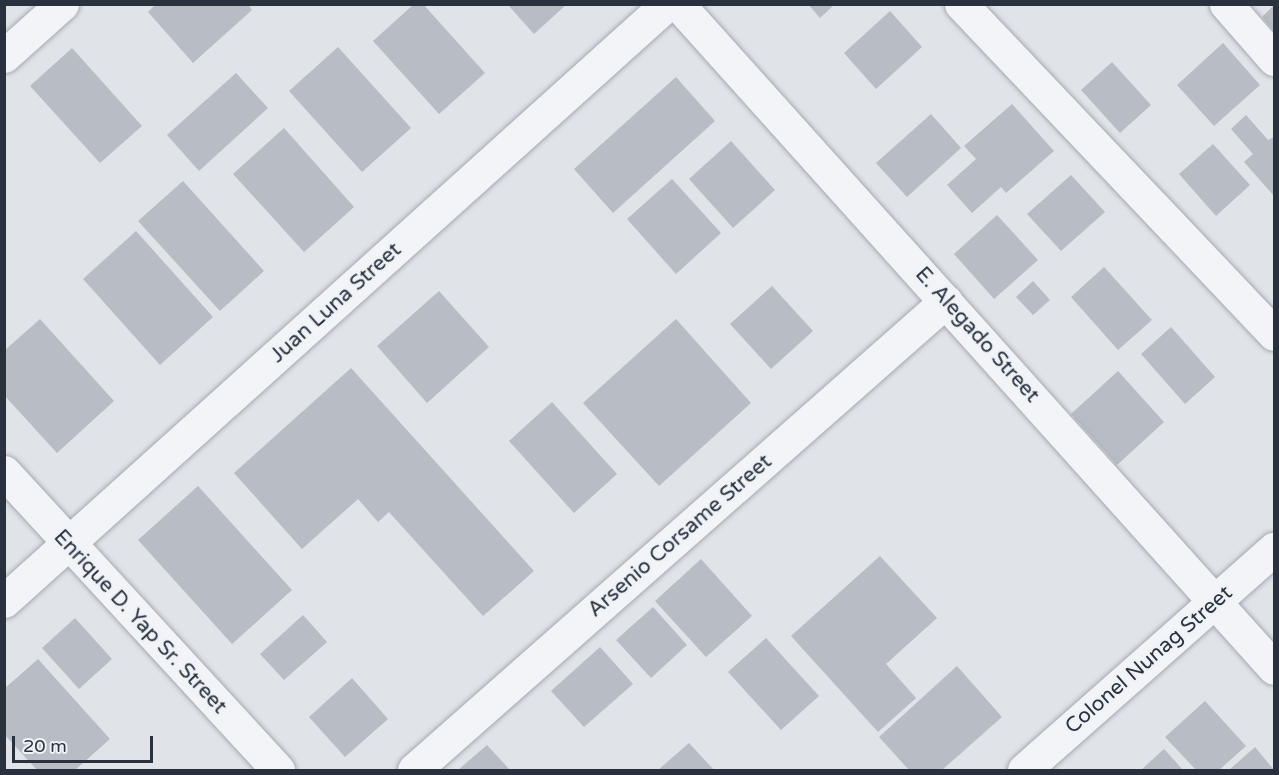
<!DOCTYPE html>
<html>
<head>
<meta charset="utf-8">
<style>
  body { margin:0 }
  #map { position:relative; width:1279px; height:775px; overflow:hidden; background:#e0e3e8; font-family:"Varela Round",sans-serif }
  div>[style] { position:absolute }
  .building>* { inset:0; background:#b7bcc5 }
  .roads { filter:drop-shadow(0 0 2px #a5aab2) drop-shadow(0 0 2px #a5aab2) }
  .minor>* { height:33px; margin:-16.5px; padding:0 16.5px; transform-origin:16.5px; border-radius:16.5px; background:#f2f4f7 }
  span { translate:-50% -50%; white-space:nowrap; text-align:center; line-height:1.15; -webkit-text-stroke:5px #eff2f6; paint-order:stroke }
  .street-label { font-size:21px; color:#29313f }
  .frame { position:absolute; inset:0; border:6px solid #29313f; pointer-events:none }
  .scale { position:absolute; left:12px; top:736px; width:141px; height:27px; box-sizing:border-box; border:3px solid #29313f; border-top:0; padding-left:8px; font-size:18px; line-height:21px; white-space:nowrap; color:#29313f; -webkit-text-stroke:4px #eff2f6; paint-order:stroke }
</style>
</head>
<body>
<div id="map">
  <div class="building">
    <i style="clip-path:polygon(156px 4px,248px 4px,252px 10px,193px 63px,148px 12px)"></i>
    <i style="clip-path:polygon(414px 4px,423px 4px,485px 73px,439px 114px,373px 41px)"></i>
    <i style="clip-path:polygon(507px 4px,567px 4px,534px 34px)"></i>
    <i style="clip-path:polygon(808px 4px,835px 4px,820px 18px)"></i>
    <i style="clip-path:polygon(1274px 5px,1274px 31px,1262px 17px)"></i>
    <i style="clip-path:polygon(890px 11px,922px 47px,876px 89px,844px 53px)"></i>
    <i style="clip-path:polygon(1223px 43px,1260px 85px,1214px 126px,1177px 85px)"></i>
    <i style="clip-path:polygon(338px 47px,411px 128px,362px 172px,289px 91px)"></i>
    <i style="clip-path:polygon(72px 48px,142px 126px,100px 163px,30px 86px)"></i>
    <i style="clip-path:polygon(1112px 62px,1151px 105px,1120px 133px,1081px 90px)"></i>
    <i style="clip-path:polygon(236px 73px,268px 108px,199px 171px,167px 135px)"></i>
    <i style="clip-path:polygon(676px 77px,715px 121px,613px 213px,574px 169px)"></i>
    <i style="clip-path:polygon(1012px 104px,1054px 151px,1006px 193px,1001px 187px,972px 213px,947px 185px,976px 159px,964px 146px)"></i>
    <i style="clip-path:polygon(931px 114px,961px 148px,907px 197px,876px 163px)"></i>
    <i style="clip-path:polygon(1246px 115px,1268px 140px,1274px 137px,1274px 196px,1244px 162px,1253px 154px,1231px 129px)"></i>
    <i style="clip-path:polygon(284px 128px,354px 207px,304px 252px,233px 174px)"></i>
    <i style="clip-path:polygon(731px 141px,775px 190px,733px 228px,689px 179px)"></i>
    <i style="clip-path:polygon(1213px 144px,1250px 185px,1216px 216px,1179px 174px)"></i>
    <i style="clip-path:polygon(1071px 175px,1105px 212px,1061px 251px,1027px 214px)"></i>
    <i style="clip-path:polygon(672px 179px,721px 233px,676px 274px,627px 219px)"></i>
    <i style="clip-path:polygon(183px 181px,264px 271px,220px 311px,138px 221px)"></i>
    <i style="clip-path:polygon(997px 215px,1038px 260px,994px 299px,954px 254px)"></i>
    <i style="clip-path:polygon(136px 231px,213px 317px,160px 365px,83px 279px)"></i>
    <i style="clip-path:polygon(1104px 267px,1152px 320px,1118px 350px,1071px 297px)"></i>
    <i style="clip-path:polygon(1033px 281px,1050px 300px,1033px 315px,1016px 297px)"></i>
    <i style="clip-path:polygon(772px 286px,813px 331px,771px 369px,730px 324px)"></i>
    <i style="clip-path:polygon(439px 291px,489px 347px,427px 403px,377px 346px)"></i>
    <i style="clip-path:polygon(40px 319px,114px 401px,57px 453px,4px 395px,4px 351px)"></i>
    <i style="clip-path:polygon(676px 319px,751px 403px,659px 486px,583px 403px)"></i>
    <i style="clip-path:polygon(1171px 327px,1215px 377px,1185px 404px,1141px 354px)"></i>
    <i style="clip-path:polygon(351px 368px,534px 571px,483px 616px,389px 512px,378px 522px,358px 499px,302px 549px,234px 473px)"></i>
    <i style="clip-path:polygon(1118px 371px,1164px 422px,1117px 465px,1071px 414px)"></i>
    <i style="clip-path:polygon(552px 402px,617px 474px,574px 513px,509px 441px)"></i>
    <i style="clip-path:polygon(198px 486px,292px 590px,232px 644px,138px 540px)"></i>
    <i style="clip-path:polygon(880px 556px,937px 618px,886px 664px,916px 698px,878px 732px,791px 636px)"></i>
    <i style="clip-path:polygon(701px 559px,752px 616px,706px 657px,655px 601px)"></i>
    <i style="clip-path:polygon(653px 607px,687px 645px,651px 678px,616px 640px)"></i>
    <i style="clip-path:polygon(303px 615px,327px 642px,284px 680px,260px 654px)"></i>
    <i style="clip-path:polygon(75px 618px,112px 659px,79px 689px,42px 648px)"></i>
    <i style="clip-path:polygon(766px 638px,819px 696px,781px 730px,728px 672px)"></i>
    <i style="clip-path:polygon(600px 647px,633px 684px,584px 727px,551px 691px)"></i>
    <i style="clip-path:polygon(38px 659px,110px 739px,75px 770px,37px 770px,4px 734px,4px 689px)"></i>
    <i style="clip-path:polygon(957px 666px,1002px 717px,942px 770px,909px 770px,879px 737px)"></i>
    <i style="clip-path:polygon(352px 678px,388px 719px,345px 757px,309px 717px)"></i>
    <i style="clip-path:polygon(1205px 701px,1246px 746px,1219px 770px,1196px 770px,1165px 737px)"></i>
    <i style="clip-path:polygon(689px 743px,714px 770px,658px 770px)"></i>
    <i style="clip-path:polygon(487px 745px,510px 770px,458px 770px)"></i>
    <i style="clip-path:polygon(1255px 747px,1274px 770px,1229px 770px)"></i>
    <i style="clip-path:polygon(1164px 749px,1183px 770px,1141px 770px)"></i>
  </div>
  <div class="roads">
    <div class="minor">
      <i style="left:678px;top:4px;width:892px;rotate:48.09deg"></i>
      <i style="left:961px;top:4px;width:455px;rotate:46.5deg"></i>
      <i style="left:1226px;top:4px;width:73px;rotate:48.9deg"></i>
      <i style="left:4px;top:56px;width:78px;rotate:-41.9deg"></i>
      <i style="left:4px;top:472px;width:405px;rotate:47.4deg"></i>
      <i style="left:4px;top:601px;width:892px;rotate:-42deg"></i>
      <i style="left:414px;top:770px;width:709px;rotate:-41.4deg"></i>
      <i style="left:1024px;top:770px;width:334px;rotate:-41.5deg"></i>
    </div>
  </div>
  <div class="street-label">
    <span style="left:336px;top:303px;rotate:-42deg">Juan Luna Street</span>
    <span style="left:977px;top:335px;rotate:48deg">E. Alegado Street</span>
    <span style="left:680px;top:536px;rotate:-41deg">Arsenio Corsame Street</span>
    <span style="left:140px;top:622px;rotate:47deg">Enrique D. Yap Sr. Street</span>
    <span style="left:1149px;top:660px;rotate:-41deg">Colonel Nunag Street</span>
  </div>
  <div class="frame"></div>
  <div class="scale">20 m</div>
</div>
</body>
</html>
